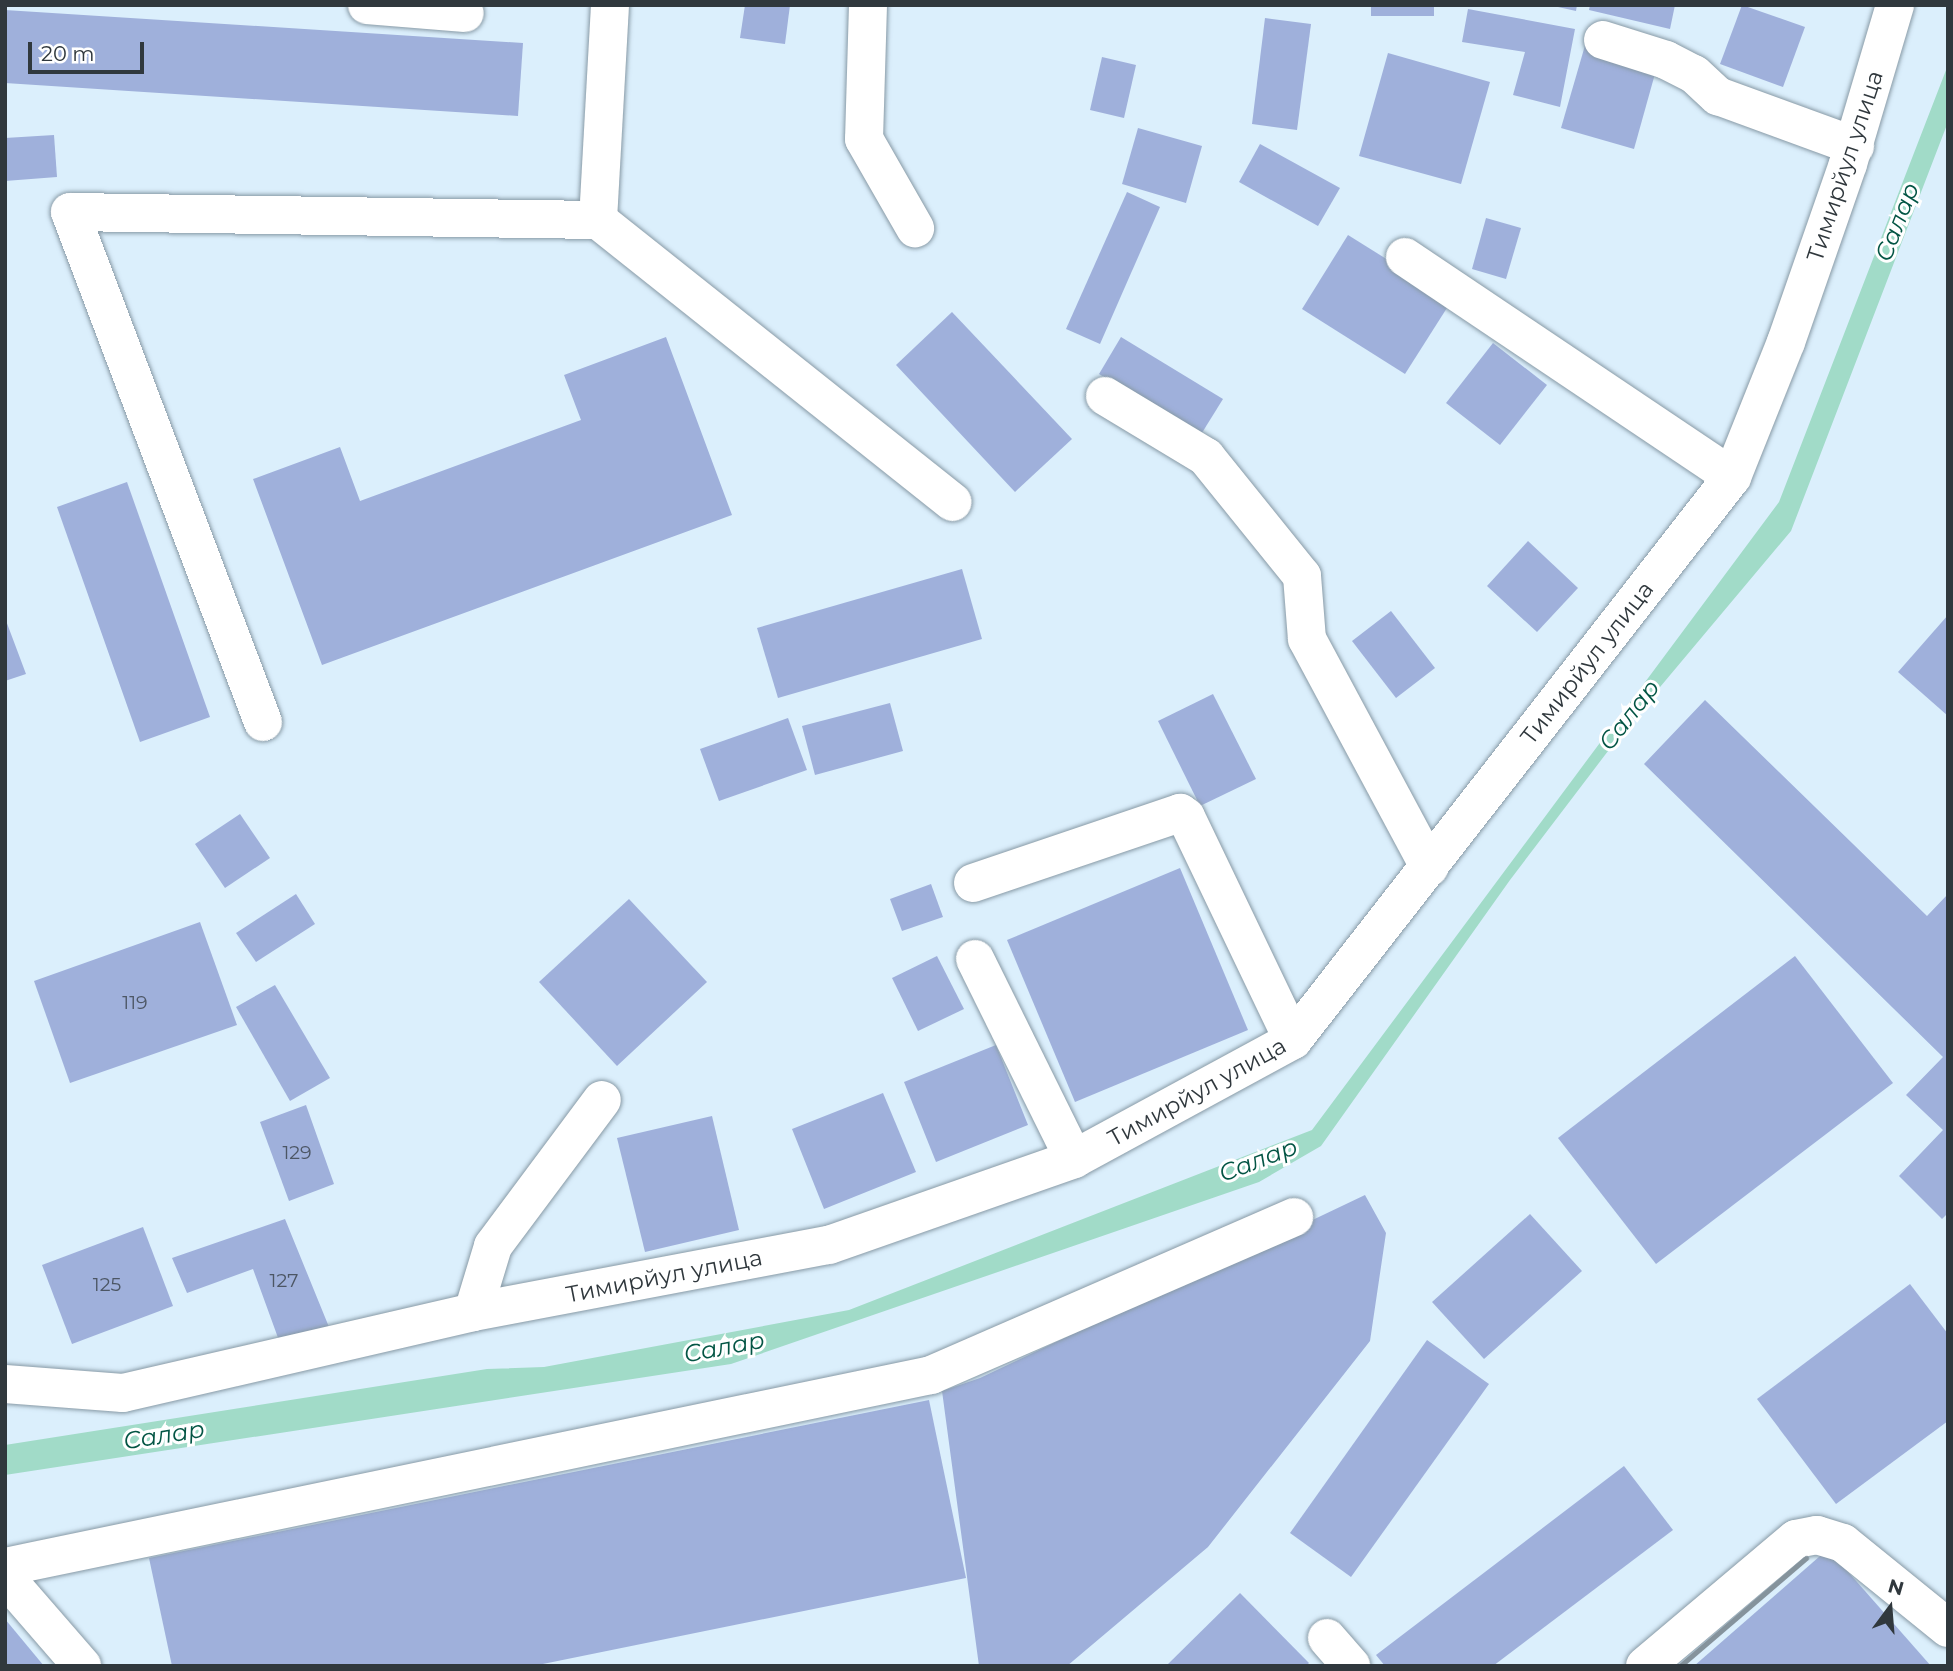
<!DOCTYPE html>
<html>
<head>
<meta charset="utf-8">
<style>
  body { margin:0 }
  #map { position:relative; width:1953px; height:1671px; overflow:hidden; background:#dbeffc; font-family:Montserrat,sans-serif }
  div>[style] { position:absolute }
  .water>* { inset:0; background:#a1dbc8 }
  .building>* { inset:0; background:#9fb0db }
  .roads { filter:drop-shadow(0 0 2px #889aa6) drop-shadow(0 0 2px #889aa6) }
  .minor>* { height:38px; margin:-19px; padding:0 19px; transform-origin:19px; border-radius:19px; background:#fff }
  .rail>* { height:5px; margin:-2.5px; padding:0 2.5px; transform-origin:2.5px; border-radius:2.5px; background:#85939c }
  span { translate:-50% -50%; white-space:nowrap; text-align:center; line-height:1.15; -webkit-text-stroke:6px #fff; paint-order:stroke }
  .number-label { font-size:19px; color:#4c5664 }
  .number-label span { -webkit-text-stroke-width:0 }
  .street-label { font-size:23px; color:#30383d }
  .water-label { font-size:24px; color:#035544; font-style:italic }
  .frame { position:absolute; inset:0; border:7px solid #30383d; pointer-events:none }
  .north { position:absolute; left:1855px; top:1573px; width:70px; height:70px; -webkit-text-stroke:5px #fff; paint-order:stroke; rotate:16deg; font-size:19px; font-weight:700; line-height:28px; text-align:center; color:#30383d }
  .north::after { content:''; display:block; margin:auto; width:24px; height:32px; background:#30383d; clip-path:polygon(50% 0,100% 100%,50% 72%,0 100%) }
  .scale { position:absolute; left:28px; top:42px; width:116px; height:32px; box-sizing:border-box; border:4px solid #30383d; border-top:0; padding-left:9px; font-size:21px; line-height:24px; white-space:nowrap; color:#30383d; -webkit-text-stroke:5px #fff; paint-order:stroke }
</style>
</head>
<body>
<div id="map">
  <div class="water">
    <i style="clip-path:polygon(1948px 65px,1948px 122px,1791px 531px,1624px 730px,1510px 880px,1321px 1146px,1259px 1182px,731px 1364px,5px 1475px,5px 1445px,487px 1369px,544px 1367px,849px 1310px,1312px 1130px,1779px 502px)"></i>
  </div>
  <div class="building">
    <i style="clip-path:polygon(745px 5px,790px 5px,785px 44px,740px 38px)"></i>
    <i style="clip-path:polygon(1371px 5px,1434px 5px,1434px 16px,1371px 16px)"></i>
    <i style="clip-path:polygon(1549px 5px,1577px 5px,1576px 11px)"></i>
    <i style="clip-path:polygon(1590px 5px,1675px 5px,1670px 29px,1589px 10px)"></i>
    <i style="clip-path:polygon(1742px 5px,1805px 27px,1783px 87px,1720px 64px)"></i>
    <i style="clip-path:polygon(1468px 9px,1575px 29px,1560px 107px,1513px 95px,1525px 52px,1462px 42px)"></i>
    <i style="clip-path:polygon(5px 10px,523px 43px,518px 116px,5px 83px)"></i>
    <i style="clip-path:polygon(1265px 18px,1311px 24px,1297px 130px,1252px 124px)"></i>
    <i style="clip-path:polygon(1586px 42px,1658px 63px,1634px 149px,1561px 128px)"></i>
    <i style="clip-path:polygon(1388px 53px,1490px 82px,1461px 184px,1359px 156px)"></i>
    <i style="clip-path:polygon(1102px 57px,1136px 65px,1124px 118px,1090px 110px)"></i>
    <i style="clip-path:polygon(1138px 128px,1202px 146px,1186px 203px,1122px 184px)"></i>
    <i style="clip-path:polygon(54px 135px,57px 177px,5px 181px,5px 138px)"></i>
    <i style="clip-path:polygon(1260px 144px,1340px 188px,1318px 226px,1239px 182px)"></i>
    <i style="clip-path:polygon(1127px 192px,1160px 207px,1100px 344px,1066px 329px)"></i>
    <i style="clip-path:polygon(1486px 218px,1521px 228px,1506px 279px,1472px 269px)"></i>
    <i style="clip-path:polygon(1348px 235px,1452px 300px,1405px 374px,1302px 309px)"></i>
    <i style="clip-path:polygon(952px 312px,1072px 439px,1015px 492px,896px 365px)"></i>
    <i style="clip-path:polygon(666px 337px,732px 515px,322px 665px,253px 479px,340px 447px,360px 501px,581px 420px,564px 375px)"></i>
    <i style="clip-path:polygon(1121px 337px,1223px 399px,1200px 436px,1099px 374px)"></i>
    <i style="clip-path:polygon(1493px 343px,1547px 385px,1500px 445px,1446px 403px)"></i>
    <i style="clip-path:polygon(127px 482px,210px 717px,140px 742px,57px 507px)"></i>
    <i style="clip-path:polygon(1528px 541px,1578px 588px,1537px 632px,1487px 586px)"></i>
    <i style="clip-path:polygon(962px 569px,982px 639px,778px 698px,757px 628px)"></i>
    <i style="clip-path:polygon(1391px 611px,1435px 668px,1396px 698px,1352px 641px)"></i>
    <i style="clip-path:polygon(1948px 615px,1948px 716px,1898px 672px)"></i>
    <i style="clip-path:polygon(5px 618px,26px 674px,5px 681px)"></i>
    <i style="clip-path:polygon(1213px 694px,1256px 779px,1200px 806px,1158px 721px)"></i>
    <i style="clip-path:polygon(1705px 700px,1927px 916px,1948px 894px,1948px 1213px,1942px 1219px,1899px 1176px,1943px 1130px,1906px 1095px,1943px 1057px,1644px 764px)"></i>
    <i style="clip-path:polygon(890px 703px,903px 751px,815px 775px,802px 726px)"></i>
    <i style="clip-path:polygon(788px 718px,807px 770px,719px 801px,700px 749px)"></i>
    <i style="clip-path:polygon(240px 814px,270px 858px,225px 888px,195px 844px)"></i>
    <i style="clip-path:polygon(1180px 868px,1248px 1030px,1075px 1102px,1007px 940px)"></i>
    <i style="clip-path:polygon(931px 884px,943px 917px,902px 931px,890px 899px)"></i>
    <i style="clip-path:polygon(296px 894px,315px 924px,256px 962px,236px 933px)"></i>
    <i style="clip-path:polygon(629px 899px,707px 982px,617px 1066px,539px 982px)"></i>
    <i style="clip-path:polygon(200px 922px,237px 1025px,70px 1083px,34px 981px)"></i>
    <i style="clip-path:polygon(937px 956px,964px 1009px,918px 1031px,892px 978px)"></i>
    <i style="clip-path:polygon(1795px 956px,1893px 1083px,1656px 1264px,1558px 1138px)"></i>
    <i style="clip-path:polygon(275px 985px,330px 1078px,290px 1101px,236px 1007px)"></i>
    <i style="clip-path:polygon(996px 1045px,1028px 1125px,936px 1162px,904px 1082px)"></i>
    <i style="clip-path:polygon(883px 1093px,916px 1172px,824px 1209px,792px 1129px)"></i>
    <i style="clip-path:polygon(306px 1105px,334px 1184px,289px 1201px,260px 1122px)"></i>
    <i style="clip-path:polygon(712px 1116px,739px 1230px,645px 1252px,617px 1138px)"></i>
    <i style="clip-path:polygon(1365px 1195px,1386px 1233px,1370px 1341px,1208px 1547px,1067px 1666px,979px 1666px,942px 1391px,980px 1378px)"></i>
    <i style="clip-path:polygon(1530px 1214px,1582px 1271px,1484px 1359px,1432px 1302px)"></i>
    <i style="clip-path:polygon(285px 1219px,329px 1327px,281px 1346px,253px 1269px,187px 1293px,172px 1258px)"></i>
    <i style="clip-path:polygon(143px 1227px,173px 1306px,72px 1344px,42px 1265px)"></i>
    <i style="clip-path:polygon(1910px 1284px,1948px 1334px,1948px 1421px,1836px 1504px,1757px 1399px)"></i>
    <i style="clip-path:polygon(1427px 1340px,1489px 1384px,1351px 1577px,1290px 1533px)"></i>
    <i style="clip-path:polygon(929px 1400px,966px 1578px,533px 1666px,172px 1666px,149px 1558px)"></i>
    <i style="clip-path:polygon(1624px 1466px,1673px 1530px,1493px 1666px,1385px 1666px,1376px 1655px)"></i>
    <i style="clip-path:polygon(1828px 1549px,1931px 1666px,1694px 1666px)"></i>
    <i style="clip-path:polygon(1240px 1593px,1309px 1663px,1306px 1666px,1166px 1666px)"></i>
    <i style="clip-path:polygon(5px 1619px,44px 1666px,5px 1666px)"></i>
  </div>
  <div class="roads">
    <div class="minor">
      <i style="left:367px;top:5px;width:98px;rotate:4.7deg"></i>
      <i style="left:868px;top:5px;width:134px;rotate:91.7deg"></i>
      <i style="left:864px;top:139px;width:103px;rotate:60.2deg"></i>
      <i style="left:1603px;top:40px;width:66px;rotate:17.6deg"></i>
      <i style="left:1666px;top:60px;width:31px;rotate:27deg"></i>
      <i style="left:1694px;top:74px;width:33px;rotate:43deg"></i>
      <i style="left:1718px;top:96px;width:146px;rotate:20.1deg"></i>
      <i style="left:598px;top:220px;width:215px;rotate:-86.8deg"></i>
      <i style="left:1405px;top:257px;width:394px;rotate:33.9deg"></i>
      <i style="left:1105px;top:396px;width:118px;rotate:31.1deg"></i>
      <i style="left:1206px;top:457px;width:153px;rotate:51.1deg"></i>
      <i style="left:1302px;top:576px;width:63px;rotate:85.5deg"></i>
      <i style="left:1307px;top:639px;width:259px;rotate:61.8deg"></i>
      <i style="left:263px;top:722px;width:545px;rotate:-110.73deg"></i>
      <i style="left:70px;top:212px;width:528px;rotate:0.87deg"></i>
      <i style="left:598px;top:220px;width:453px;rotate:38.5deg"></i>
      <i style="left:973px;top:883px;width:219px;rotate:-18.7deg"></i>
      <i style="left:1180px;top:813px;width:7px;rotate:34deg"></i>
      <i style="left:1186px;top:817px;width:247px;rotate:64.4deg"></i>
      <i style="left:975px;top:959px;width:223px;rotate:63.7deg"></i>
      <i style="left:473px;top:1312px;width:69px;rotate:-73.1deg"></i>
      <i style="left:493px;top:1246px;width:182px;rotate:-53.3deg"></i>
      <i style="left:5px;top:1384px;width:118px;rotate:4.4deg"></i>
      <i style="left:123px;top:1393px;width:359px;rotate:-13deg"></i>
      <i style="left:473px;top:1312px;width:362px;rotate:-10.7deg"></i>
      <i style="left:829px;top:1245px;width:260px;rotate:-19.3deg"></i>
      <i style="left:1074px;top:1159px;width:249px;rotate:-28.5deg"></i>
      <i style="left:1293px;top:1040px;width:714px;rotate:-52.05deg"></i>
      <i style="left:1732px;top:477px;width:145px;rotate:-68.2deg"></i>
      <i style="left:1786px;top:342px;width:188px;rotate:-70.8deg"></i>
      <i style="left:1848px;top:164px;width:166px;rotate:-73.5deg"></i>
      <i style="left:5px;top:1567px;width:946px;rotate:-11.71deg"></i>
      <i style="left:931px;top:1375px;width:396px;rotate:-23.5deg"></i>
      <i style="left:5px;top:1577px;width:118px;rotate:49.1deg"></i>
      <i style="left:1327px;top:1638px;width:37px;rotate:49deg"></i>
      <i style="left:1645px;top:1666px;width:197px;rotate:-40.1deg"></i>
      <i style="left:1796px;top:1539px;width:21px;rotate:-11deg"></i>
      <i style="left:1817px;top:1535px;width:27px;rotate:17deg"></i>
      <i style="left:1843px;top:1543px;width:135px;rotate:39deg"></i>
    </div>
  </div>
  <div class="rail">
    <i style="left:1680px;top:1666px;width:166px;rotate:-40.6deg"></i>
  </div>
  <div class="number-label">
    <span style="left:135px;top:1003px">119</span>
    <span style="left:297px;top:1153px">129</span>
    <span style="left:284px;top:1281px">127</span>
    <span style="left:107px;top:1285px">125</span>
  </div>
  <div class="street-label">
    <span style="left:1845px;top:166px;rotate:-72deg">Тимирйул улица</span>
    <span style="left:1587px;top:663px;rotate:-52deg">Тимирйул улица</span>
    <span style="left:1197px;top:1092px;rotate:-29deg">Тимирйул улица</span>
    <span style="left:664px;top:1276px;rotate:-11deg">Тимирйул улица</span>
  </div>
  <div class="water-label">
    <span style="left:1897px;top:222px;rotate:-69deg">Салар</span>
    <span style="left:1629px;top:715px;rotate:-52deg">Салар</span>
    <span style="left:1258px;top:1160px;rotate:-21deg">Салар</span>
    <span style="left:724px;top:1347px;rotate:-11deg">Салар</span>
    <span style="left:164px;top:1435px;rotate:-9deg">Салар</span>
  </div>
  <div class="frame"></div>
  <div class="north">N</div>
  <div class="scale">20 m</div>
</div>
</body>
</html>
